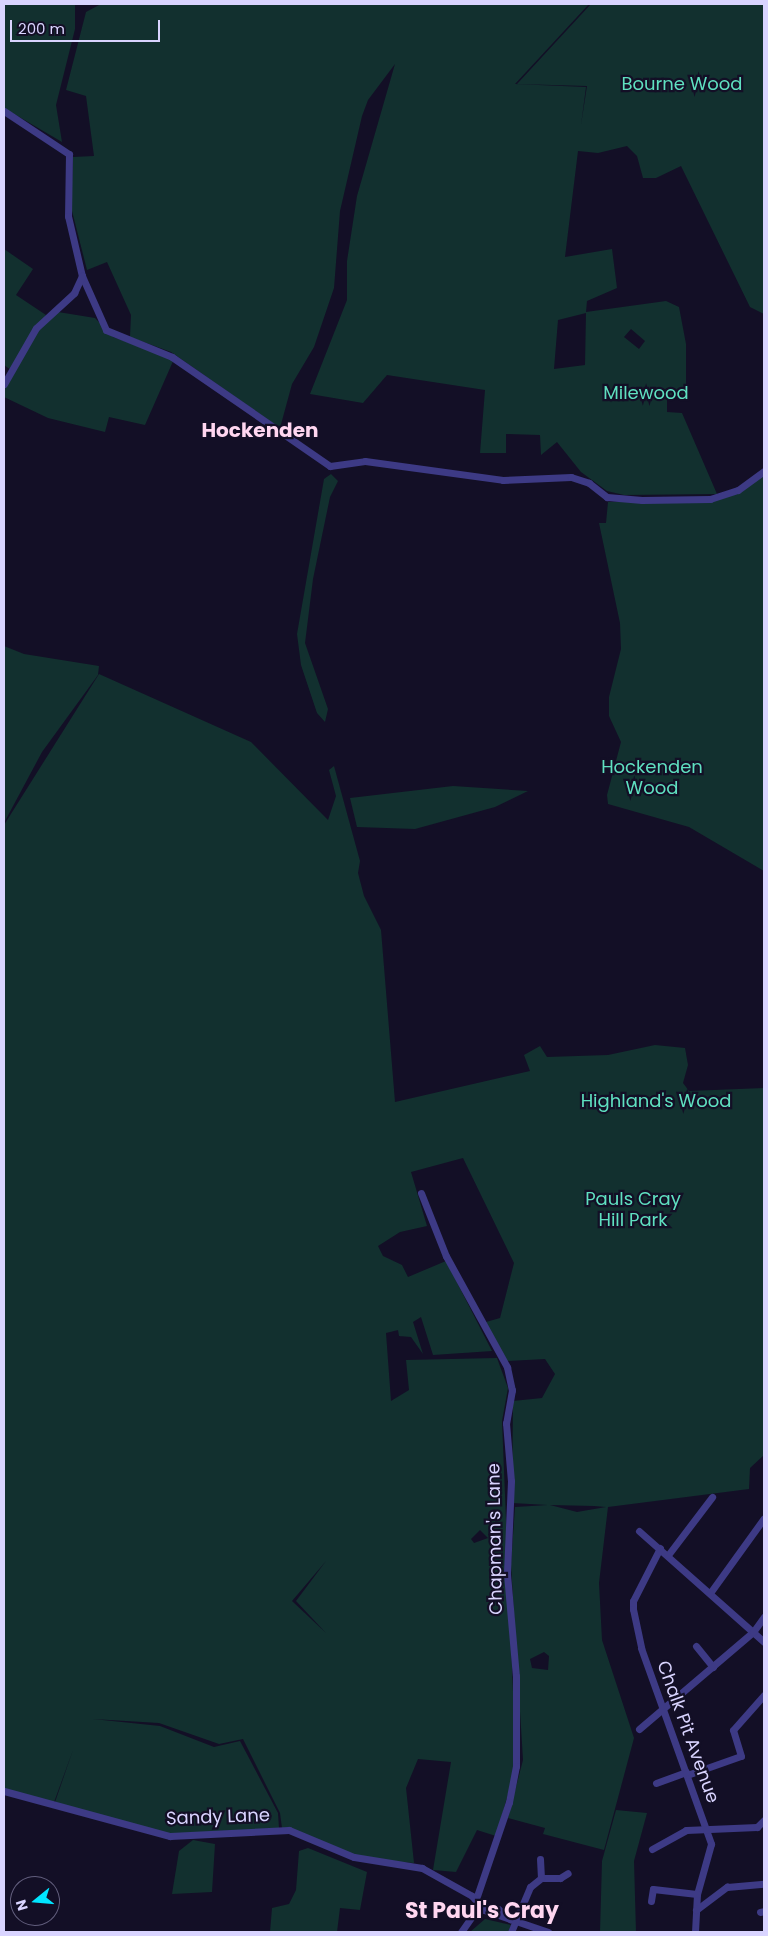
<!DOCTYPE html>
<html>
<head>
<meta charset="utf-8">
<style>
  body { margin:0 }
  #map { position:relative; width:768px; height:1936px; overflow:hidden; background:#130f26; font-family:Poppins,sans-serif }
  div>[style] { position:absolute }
  .green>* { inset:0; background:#12302f }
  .minor>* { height:7px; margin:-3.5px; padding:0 3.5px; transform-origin:3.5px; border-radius:3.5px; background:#3d3a85 }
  span { translate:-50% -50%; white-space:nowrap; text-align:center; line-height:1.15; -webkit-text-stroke:4.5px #130f26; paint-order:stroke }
  .park-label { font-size:18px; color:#5fe0c0 }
  .street-label { font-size:18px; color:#d9d4ff }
  .quarter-label { font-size:20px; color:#ffd6f0; font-weight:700 }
  .district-label { font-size:22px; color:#ffd6f0; font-weight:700 }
  .frame { position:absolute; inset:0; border:5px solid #d9d4ff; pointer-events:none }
  .north { position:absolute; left:10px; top:1876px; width:50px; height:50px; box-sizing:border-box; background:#130f26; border:1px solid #625e7d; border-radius:50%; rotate:253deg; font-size:14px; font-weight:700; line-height:20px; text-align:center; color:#d9d4ff }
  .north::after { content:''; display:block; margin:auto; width:18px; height:22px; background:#00e5ff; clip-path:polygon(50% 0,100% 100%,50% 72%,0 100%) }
  .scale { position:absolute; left:10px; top:20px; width:150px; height:22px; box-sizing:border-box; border:2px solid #d9d4ff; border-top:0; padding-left:6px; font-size:15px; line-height:18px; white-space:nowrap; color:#d9d4ff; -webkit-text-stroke:4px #130f26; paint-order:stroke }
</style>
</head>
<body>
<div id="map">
  <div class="green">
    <i style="clip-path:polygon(4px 4px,75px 4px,75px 29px,56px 105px,62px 142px,4px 108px)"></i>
    <i style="clip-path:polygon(evenodd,101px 4px,589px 4px,515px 84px,586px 87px,581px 125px,587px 86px,517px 84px,591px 4px,764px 4px,764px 314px,750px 307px,681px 166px,656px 178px,643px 178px,637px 156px,627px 146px,598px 153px,578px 151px,565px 257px,612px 249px,617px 288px,587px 301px,586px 312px,666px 301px,679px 307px,686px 344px,686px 394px,667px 398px,667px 412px,682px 413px,717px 494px,624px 495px,607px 491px,581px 472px,557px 442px,541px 455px,540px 435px,506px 434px,506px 453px,480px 453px,485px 390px,387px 375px,363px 403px,310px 394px,347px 300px,347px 261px,357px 196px,395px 64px,368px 100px,362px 116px,340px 211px,334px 288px,314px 347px,292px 384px,280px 428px,171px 352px,130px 337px,131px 315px,107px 262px,87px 270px,71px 207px,73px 157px,94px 156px,86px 96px,66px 90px,86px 12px,101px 4px,586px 313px,585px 365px,554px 369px,558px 320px,586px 313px,101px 4px,631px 329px,645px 341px,639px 349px,624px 337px,631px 329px)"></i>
    <i style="clip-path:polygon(4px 249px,33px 269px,16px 295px,46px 315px,11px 370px,4px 365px)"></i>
    <i style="clip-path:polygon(58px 312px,95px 318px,113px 337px,174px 359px,145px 425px,109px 417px,105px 432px,48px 418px,4px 397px,4px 388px,34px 337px,48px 317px)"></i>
    <i style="clip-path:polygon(764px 472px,764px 871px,689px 827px,608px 804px,607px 795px,621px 742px,609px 716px,609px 697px,621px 649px,620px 623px,599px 523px,606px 523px,608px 502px,710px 501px,739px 491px)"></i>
    <i style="clip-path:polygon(331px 474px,338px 481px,330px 497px,313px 579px,305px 643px,328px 709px,325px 722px,317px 713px,301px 665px,297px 634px,324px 479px)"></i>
    <i style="clip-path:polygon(4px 646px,24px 654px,99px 666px,98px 675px,42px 752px,4px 823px)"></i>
    <i style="clip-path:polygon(evenodd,99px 674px,251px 742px,328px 820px,336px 796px,329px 770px,334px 766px,360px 861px,358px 873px,364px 896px,381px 930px,395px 1102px,530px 1071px,524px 1055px,540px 1046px,547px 1057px,608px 1055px,655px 1045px,685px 1048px,688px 1065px,683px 1083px,689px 1091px,764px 1088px,764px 1455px,750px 1468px,749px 1489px,608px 1507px,599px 1583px,602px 1640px,634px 1738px,604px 1850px,543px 1834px,545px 1828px,508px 1818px,523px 1760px,511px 1565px,515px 1507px,548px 1505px,512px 1503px,513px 1401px,542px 1398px,555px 1374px,545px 1359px,506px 1361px,486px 1322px,500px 1318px,514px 1263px,463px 1158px,411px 1172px,427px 1226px,400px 1232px,378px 1246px,383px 1256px,402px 1265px,408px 1277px,446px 1261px,492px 1351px,433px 1355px,421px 1317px,413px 1322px,423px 1354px,411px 1337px,399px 1336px,398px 1330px,386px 1333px,391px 1401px,409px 1390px,406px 1360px,497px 1358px,508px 1388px,502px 1421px,516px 1766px,496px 1836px,477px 1830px,456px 1872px,433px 1870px,451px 1762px,418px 1759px,406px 1788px,414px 1863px,361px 1859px,282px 1828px,280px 1813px,243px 1739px,219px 1744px,159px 1723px,93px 1719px,160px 1726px,214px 1747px,240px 1741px,278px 1813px,279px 1828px,170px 1835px,54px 1805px,73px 1750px,53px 1805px,4px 1789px,4px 825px,99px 674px,550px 1505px,594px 1506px,606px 1507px,577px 1512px,550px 1505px,99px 674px,480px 1530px,488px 1538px,474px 1543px,471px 1539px,480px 1530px,99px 674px,326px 1561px,296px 1601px,326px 1633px,292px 1601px,326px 1561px,99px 674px,544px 1652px,549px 1656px,548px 1670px,532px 1668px,530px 1659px,544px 1652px)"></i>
    <i style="clip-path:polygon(453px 786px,528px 791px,495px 807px,415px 829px,357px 827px,350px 798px)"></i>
    <i style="clip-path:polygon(616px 1810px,647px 1813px,634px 1861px,636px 1932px,600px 1932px,602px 1861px)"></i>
    <i style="clip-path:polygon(193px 1840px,215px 1844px,212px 1892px,172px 1894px,179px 1851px)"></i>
    <i style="clip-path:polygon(308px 1848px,367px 1872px,360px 1910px,340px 1908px,337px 1932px,270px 1932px,272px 1908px,289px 1904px,296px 1890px,299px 1851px)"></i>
    <i style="clip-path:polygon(485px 1919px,511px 1925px,508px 1932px,470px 1932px)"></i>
  </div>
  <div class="minor">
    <i style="left:4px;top:111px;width:78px;rotate:33.5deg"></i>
    <i style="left:69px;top:154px;width:62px;rotate:90.9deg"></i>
    <i style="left:68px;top:216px;width:62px;rotate:76.9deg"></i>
    <i style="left:82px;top:276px;width:59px;rotate:66deg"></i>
    <i style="left:106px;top:330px;width:71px;rotate:22.2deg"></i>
    <i style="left:172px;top:357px;width:192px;rotate:34.6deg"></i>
    <i style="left:330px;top:466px;width:35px;rotate:-8deg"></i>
    <i style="left:365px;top:461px;width:139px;rotate:7.8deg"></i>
    <i style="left:503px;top:480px;width:68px;rotate:-2.5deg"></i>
    <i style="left:571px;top:477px;width:19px;rotate:18deg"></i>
    <i style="left:589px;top:483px;width:23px;rotate:38deg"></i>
    <i style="left:607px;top:497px;width:35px;rotate:5deg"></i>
    <i style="left:642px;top:500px;width:68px;rotate:-0.8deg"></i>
    <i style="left:710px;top:499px;width:29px;rotate:-18deg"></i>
    <i style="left:738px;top:490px;width:32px;rotate:-36deg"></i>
    <i style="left:4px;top:384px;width:64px;rotate:-60.3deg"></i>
    <i style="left:36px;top:328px;width:52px;rotate:-42.6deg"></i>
    <i style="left:74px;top:293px;width:19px;rotate:-65deg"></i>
    <i style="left:421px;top:1193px;width:68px;rotate:68.4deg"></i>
    <i style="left:446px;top:1256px;width:127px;rotate:61.2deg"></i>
    <i style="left:507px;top:1367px;width:24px;rotate:78deg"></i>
    <i style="left:512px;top:1390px;width:34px;rotate:100deg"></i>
    <i style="left:506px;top:1423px;width:58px;rotate:85.1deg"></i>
    <i style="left:511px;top:1481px;width:93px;rotate:92.5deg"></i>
    <i style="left:507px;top:1574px;width:102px;rotate:85deg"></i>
    <i style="left:516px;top:1676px;width:90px;rotate:90deg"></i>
    <i style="left:516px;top:1766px;width:37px;rotate:101deg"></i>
    <i style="left:509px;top:1802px;width:102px;rotate:108.8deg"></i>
    <i style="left:639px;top:1531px;width:167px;rotate:41.6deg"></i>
    <i style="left:660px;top:1548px;width:59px;rotate:117deg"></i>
    <i style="left:633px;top:1601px;width:8px;rotate:90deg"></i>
    <i style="left:633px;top:1609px;width:40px;rotate:78deg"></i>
    <i style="left:641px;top:1648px;width:208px;rotate:70.3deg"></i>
    <i style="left:711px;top:1844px;width:52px;rotate:105.6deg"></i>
    <i style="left:697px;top:1894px;width:38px;rotate:93deg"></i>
    <i style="left:668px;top:1555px;width:73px;rotate:-52.8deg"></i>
    <i style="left:710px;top:1593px;width:92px;rotate:-54.2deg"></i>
    <i style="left:696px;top:1646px;width:27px;rotate:51deg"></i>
    <i style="left:639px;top:1729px;width:150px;rotate:-40.4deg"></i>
    <i style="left:753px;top:1632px;width:19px;rotate:-54deg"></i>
    <i style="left:687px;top:1775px;width:57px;rotate:-19.4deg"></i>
    <i style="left:741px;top:1756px;width:27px;rotate:-107deg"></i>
    <i style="left:733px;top:1730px;width:47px;rotate:-48.5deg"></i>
    <i style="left:656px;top:1783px;width:32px;rotate:-20deg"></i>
    <i style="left:4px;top:1791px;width:172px;rotate:15.2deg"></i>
    <i style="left:170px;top:1836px;width:119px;rotate:-2.9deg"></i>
    <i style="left:289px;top:1830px;width:70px;rotate:22.6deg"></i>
    <i style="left:354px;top:1857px;width:69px;rotate:9.2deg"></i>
    <i style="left:422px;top:1868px;width:57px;rotate:29.2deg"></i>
    <i style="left:472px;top:1896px;width:18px;rotate:49deg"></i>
    <i style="left:484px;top:1910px;width:68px;rotate:19deg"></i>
    <i style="left:652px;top:1849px;width:39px;rotate:-29deg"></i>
    <i style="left:686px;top:1830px;width:71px;rotate:-2.4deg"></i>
    <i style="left:757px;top:1827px;width:10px;rotate:-45deg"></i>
    <i style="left:541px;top:1878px;width:19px"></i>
    <i style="left:560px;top:1878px;width:9px;rotate:-32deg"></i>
    <i style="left:651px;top:1901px;width:12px;rotate:-81deg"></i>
    <i style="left:653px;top:1889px;width:44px;rotate:6.5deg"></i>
    <i style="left:696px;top:1910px;width:39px;rotate:-37deg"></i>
    <i style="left:727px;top:1887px;width:37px;rotate:-5deg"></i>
    <i style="left:760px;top:1912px;width:4px;rotate:-14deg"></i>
    <i style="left:461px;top:1932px;width:32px;rotate:-55deg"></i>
    <i style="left:479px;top:1906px;width:19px;rotate:9deg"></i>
    <i style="left:498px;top:1909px;width:16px;rotate:40deg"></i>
    <i style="left:511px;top:1932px;width:49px;rotate:-67.1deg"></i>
    <i style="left:530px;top:1887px;width:14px;rotate:-39deg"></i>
    <i style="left:541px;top:1878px;width:19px;rotate:-93deg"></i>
  </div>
  <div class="park-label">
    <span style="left:682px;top:84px">Bourne Wood</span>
    <span style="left:646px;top:393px">Milewood</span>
    <span style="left:652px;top:778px">Hockenden<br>Wood</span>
    <span style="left:656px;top:1101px">Highland's Wood</span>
    <span style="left:633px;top:1210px">Pauls Cray<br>Hill Park</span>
  </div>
  <div class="street-label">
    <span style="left:495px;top:1539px;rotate:-91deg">Chapman's Lane</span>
    <span style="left:688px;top:1732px;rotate:70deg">Chalk Pit Avenue</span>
    <span style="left:218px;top:1817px;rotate:-2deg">Sandy Lane</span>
  </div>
  <div class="quarter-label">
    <span style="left:260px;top:430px">Hockenden</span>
  </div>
  <div class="district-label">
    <span style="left:482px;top:1911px">St Paul's Cray</span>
  </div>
  <div class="frame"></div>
  <div class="north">N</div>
  <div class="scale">200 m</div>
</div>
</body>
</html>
